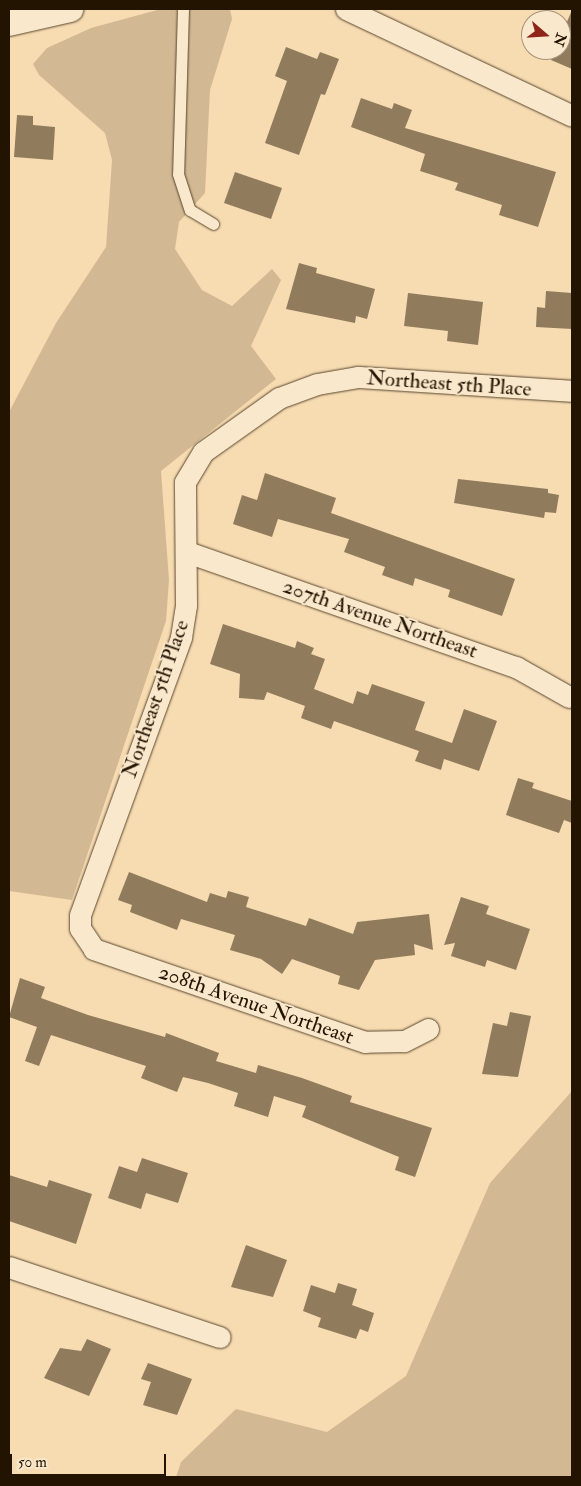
<!DOCTYPE html>
<html>
<head>
<meta charset="utf-8">
<style>
  body { margin:0 }
  #map { position:relative; width:581px; height:1486px; overflow:hidden; background:#f7dbb1; font-family:"IM FELL Double Pica",serif }
  div>[style] { position:absolute }
  .green>* { inset:0; background:#d3b993 }
  .building>* { inset:0; background:#917b5d }
  .roads { filter:drop-shadow(0 0 1px #58462d) drop-shadow(0 0 1px #58462d) }
  .service>* { height:11px; margin:-5.5px; padding:0 5.5px; transform-origin:5.5px; border-radius:5.5px; background:#fae8cc }
  .minor>* { height:21px; margin:-10.5px; padding:0 10.5px; transform-origin:10.5px; border-radius:10.5px; background:#fae8cc }
  .tertiary>* { height:26px; margin:-13px; padding:0 13px; transform-origin:13px; border-radius:13px; background:#fae8cc }
  span { translate:-50% -50%; white-space:nowrap; text-align:center; line-height:1.15; -webkit-text-stroke:4px #fae8cc; paint-order:stroke }
  .street-label { font-size:21px; color:#231401 }
  .frame { position:absolute; inset:0; border:10px solid #231401; pointer-events:none }
  .north { position:absolute; left:521px; top:10px; width:50px; height:50px; box-sizing:border-box; background:#fae8cc; border:1px solid #a4937b; border-radius:50%; rotate:109deg; font-size:14px; font-weight:700; line-height:20px; text-align:center; color:#231401 }
  .north::after { content:''; display:block; margin:auto; width:18px; height:22px; background:#8f2418; clip-path:polygon(50% 0,100% 100%,50% 72%,0 100%) }
  .scale { position:absolute; left:10px; top:1454px; width:156px; height:22px; box-sizing:border-box; border:2px solid #231401; border-top:0; padding-left:6px; font-size:15px; line-height:18px; white-space:nowrap; color:#231401; -webkit-text-stroke:4px #fae8cc; paint-order:stroke }
</style>
</head>
<body>
<div id="map">
  <div class="green">
    <i style="clip-path:polygon(161px 9px,230px 9px,232px 19px,210px 90px,205px 193px,179px 222px,175px 249px,202px 290px,232px 306px,272px 269px,281px 280px,251px 346px,276px 379px,161px 471px,169px 580px,166px 621px,72px 900px,9px 891px,9px 412px,56px 323px,106px 247px,112px 160px,105px 133px,39px 75px,33px 64px,47px 48px,91px 28px)"></i>
    <i style="clip-path:polygon(572px 1091px,572px 1477px,176px 1477px,181px 1462px,236px 1409px,327px 1432px,406px 1376px,490px 1183px)"></i>
  </div>
  <div class="building">
    <i style="clip-path:polygon(572px 10px,572px 69px,551px 60px,555px 50px,561px 50px,561px 36px)"></i>
    <i style="clip-path:polygon(286px 47px,317px 59px,320px 52px,339px 59px,325px 95px,321px 94px,299px 155px,265px 143px,287px 81px,275px 76px)"></i>
    <i style="clip-path:polygon(361px 98px,392px 109px,394px 103px,412px 110px,405px 128px,556px 172px,538px 227px,499px 215px,502px 205px,455px 190px,458px 183px,420px 171px,425px 154px,351px 127px)"></i>
    <i style="clip-path:polygon(17px 115px,33px 116px,33px 125px,55px 127px,53px 160px,14px 157px)"></i>
    <i style="clip-path:polygon(235px 172px,282px 188px,271px 219px,224px 203px)"></i>
    <i style="clip-path:polygon(299px 263px,317px 268px,316px 273px,375px 289px,367px 319px,356px 316px,355px 323px,286px 309px)"></i>
    <i style="clip-path:polygon(546px 291px,572px 293px,572px 329px,536px 327px,537px 307px,545px 308px)"></i>
    <i style="clip-path:polygon(408px 293px,483px 302px,478px 345px,447px 341px,448px 331px,404px 326px)"></i>
    <i style="clip-path:polygon(265px 473px,336px 498px,331px 513px,515px 579px,502px 616px,448px 597px,450px 590px,415px 578px,413px 586px,382px 575px,385px 567px,344px 552px,349px 539px,278px 519px,272px 537px,233px 524px,242px 495px,257px 500px)"></i>
    <i style="clip-path:polygon(458px 479px,548px 489px,548px 493px,559px 495px,556px 513px,545px 512px,544px 518px,454px 503px)"></i>
    <i style="clip-path:polygon(223px 624px,295px 648px,297px 641px,314px 648px,311px 654px,325px 659px,314px 689px,353px 704px,357px 691px,368px 695px,372px 684px,425px 702px,415px 730px,452px 743px,464px 709px,497px 721px,479px 771px,444px 759px,441px 770px,415px 761px,419px 751px,334px 721px,331px 729px,301px 718px,305px 706px,267px 692px,264px 700px,239px 698px,240px 674px,210px 664px)"></i>
    <i style="clip-path:polygon(518px 778px,534px 783px,532px 788px,572px 801px,572px 823px,564px 820px,559px 833px,506px 815px)"></i>
    <i style="clip-path:polygon(129px 872px,207px 902px,210px 893px,226px 898px,228px 891px,249px 897px,246px 907px,306px 926px,309px 918px,353px 934px,357px 922px,429px 914px,433px 950px,414px 944px,415px 955px,375px 960px,359px 990px,338px 984px,340px 976px,292px 959px,282px 974px,261px 959px,230px 950px,235px 935px,181px 919px,177px 930px,130px 912px,132px 905px,118px 900px)"></i>
    <i style="clip-path:polygon(461px 897px,489px 906px,486px 914px,530px 929px,516px 970px,487px 960px,485px 967px,451px 956px,455px 943px,444px 945px)"></i>
    <i style="clip-path:polygon(20px 978px,45px 987px,41px 998px,88px 1015px,165px 1037px,166px 1033px,219px 1053px,216px 1061px,256px 1073px,258px 1065px,302px 1078px,352px 1096px,350px 1102px,432px 1128px,415px 1177px,395px 1170px,399px 1157px,302px 1117px,306px 1106px,274px 1096px,268px 1117px,234px 1106px,238px 1093px,208px 1083px,183px 1077px,177px 1092px,141px 1078px,146px 1066px,51px 1035px,39px 1066px,25px 1061px,37px 1027px,9px 1017px)"></i>
    <i style="clip-path:polygon(510px 1012px,531px 1016px,518px 1077px,482px 1074px,493px 1023px,507px 1026px)"></i>
    <i style="clip-path:polygon(142px 1158px,188px 1173px,178px 1203px,146px 1193px,141px 1209px,108px 1198px,119px 1166px,137px 1172px)"></i>
    <i style="clip-path:polygon(9px 1175px,47px 1187px,49px 1180px,92px 1194px,76px 1244px,9px 1221px)"></i>
    <i style="clip-path:polygon(246px 1245px,287px 1260px,273px 1297px,231px 1287px)"></i>
    <i style="clip-path:polygon(338px 1283px,357px 1289px,352px 1305px,374px 1313px,368px 1332px,360px 1329px,356px 1339px,318px 1327px,321px 1318px,303px 1311px,311px 1285px,335px 1293px)"></i>
    <i style="clip-path:polygon(87px 1339px,111px 1349px,89px 1396px,44px 1378px,60px 1348px,81px 1351px)"></i>
    <i style="clip-path:polygon(148px 1363px,192px 1379px,177px 1415px,143px 1405px,151px 1382px,141px 1379px)"></i>
  </div>
  <div class="roads">
    <div class="service">
      <i style="left:183px;top:9px;width:165px;rotate:91.7deg"></i>
      <i style="left:178px;top:174px;width:38px;rotate:72deg"></i>
      <i style="left:190px;top:210px;width:27px;rotate:31deg"></i>
    </div>
    <div class="minor">
      <i style="left:346px;top:9px;width:250px;rotate:25.3deg"></i>
      <i style="left:187px;top:552px;width:349px;rotate:19.3deg"></i>
      <i style="left:516px;top:667px;width:61px;rotate:29.5deg"></i>
      <i style="left:428px;top:1029px;width:27px;rotate:153deg"></i>
      <i style="left:404px;top:1041px;width:39px;rotate:179deg"></i>
      <i style="left:365px;top:1042px;width:287px;rotate:-161.1deg"></i>
      <i style="left:94px;top:949px;width:25px;rotate:-124deg"></i>
      <i style="left:80px;top:928px;width:13px;rotate:-90deg"></i>
      <i style="left:80px;top:915px;width:296px;rotate:-70deg"></i>
      <i style="left:181px;top:637px;width:32px;rotate:-81deg"></i>
      <i style="left:186px;top:605px;width:123px;rotate:-90.5deg"></i>
      <i style="left:185px;top:482px;width:35px;rotate:-59deg"></i>
      <i style="left:203px;top:452px;width:93px;rotate:-35.4deg"></i>
      <i style="left:279px;top:398px;width:40px;rotate:-20.2deg"></i>
      <i style="left:317px;top:384px;width:42px;rotate:-9.7deg"></i>
      <i style="left:358px;top:377px;width:214px;rotate:3.7deg"></i>
      <i style="left:9px;top:1267px;width:222px;rotate:18.4deg"></i>
    </div>
    <div class="tertiary">
      <i style="left:9px;top:23px;width:63px;rotate:-12.9deg"></i>
    </div>
  </div>
  <div class="street-label">
    <span style="left:449px;top:384px;rotate:4deg">Northeast 5th Place</span>
    <span style="left:380px;top:619px;rotate:19deg">207th Avenue Northeast</span>
    <span style="left:156px;top:699px;rotate:-71deg">Northeast 5th Place</span>
    <span style="left:256px;top:1005px;rotate:19deg">208th Avenue Northeast</span>
  </div>
  <div class="frame"></div>
  <div class="north">N</div>
  <div class="scale">50 m</div>
</div>
</body>
</html>
